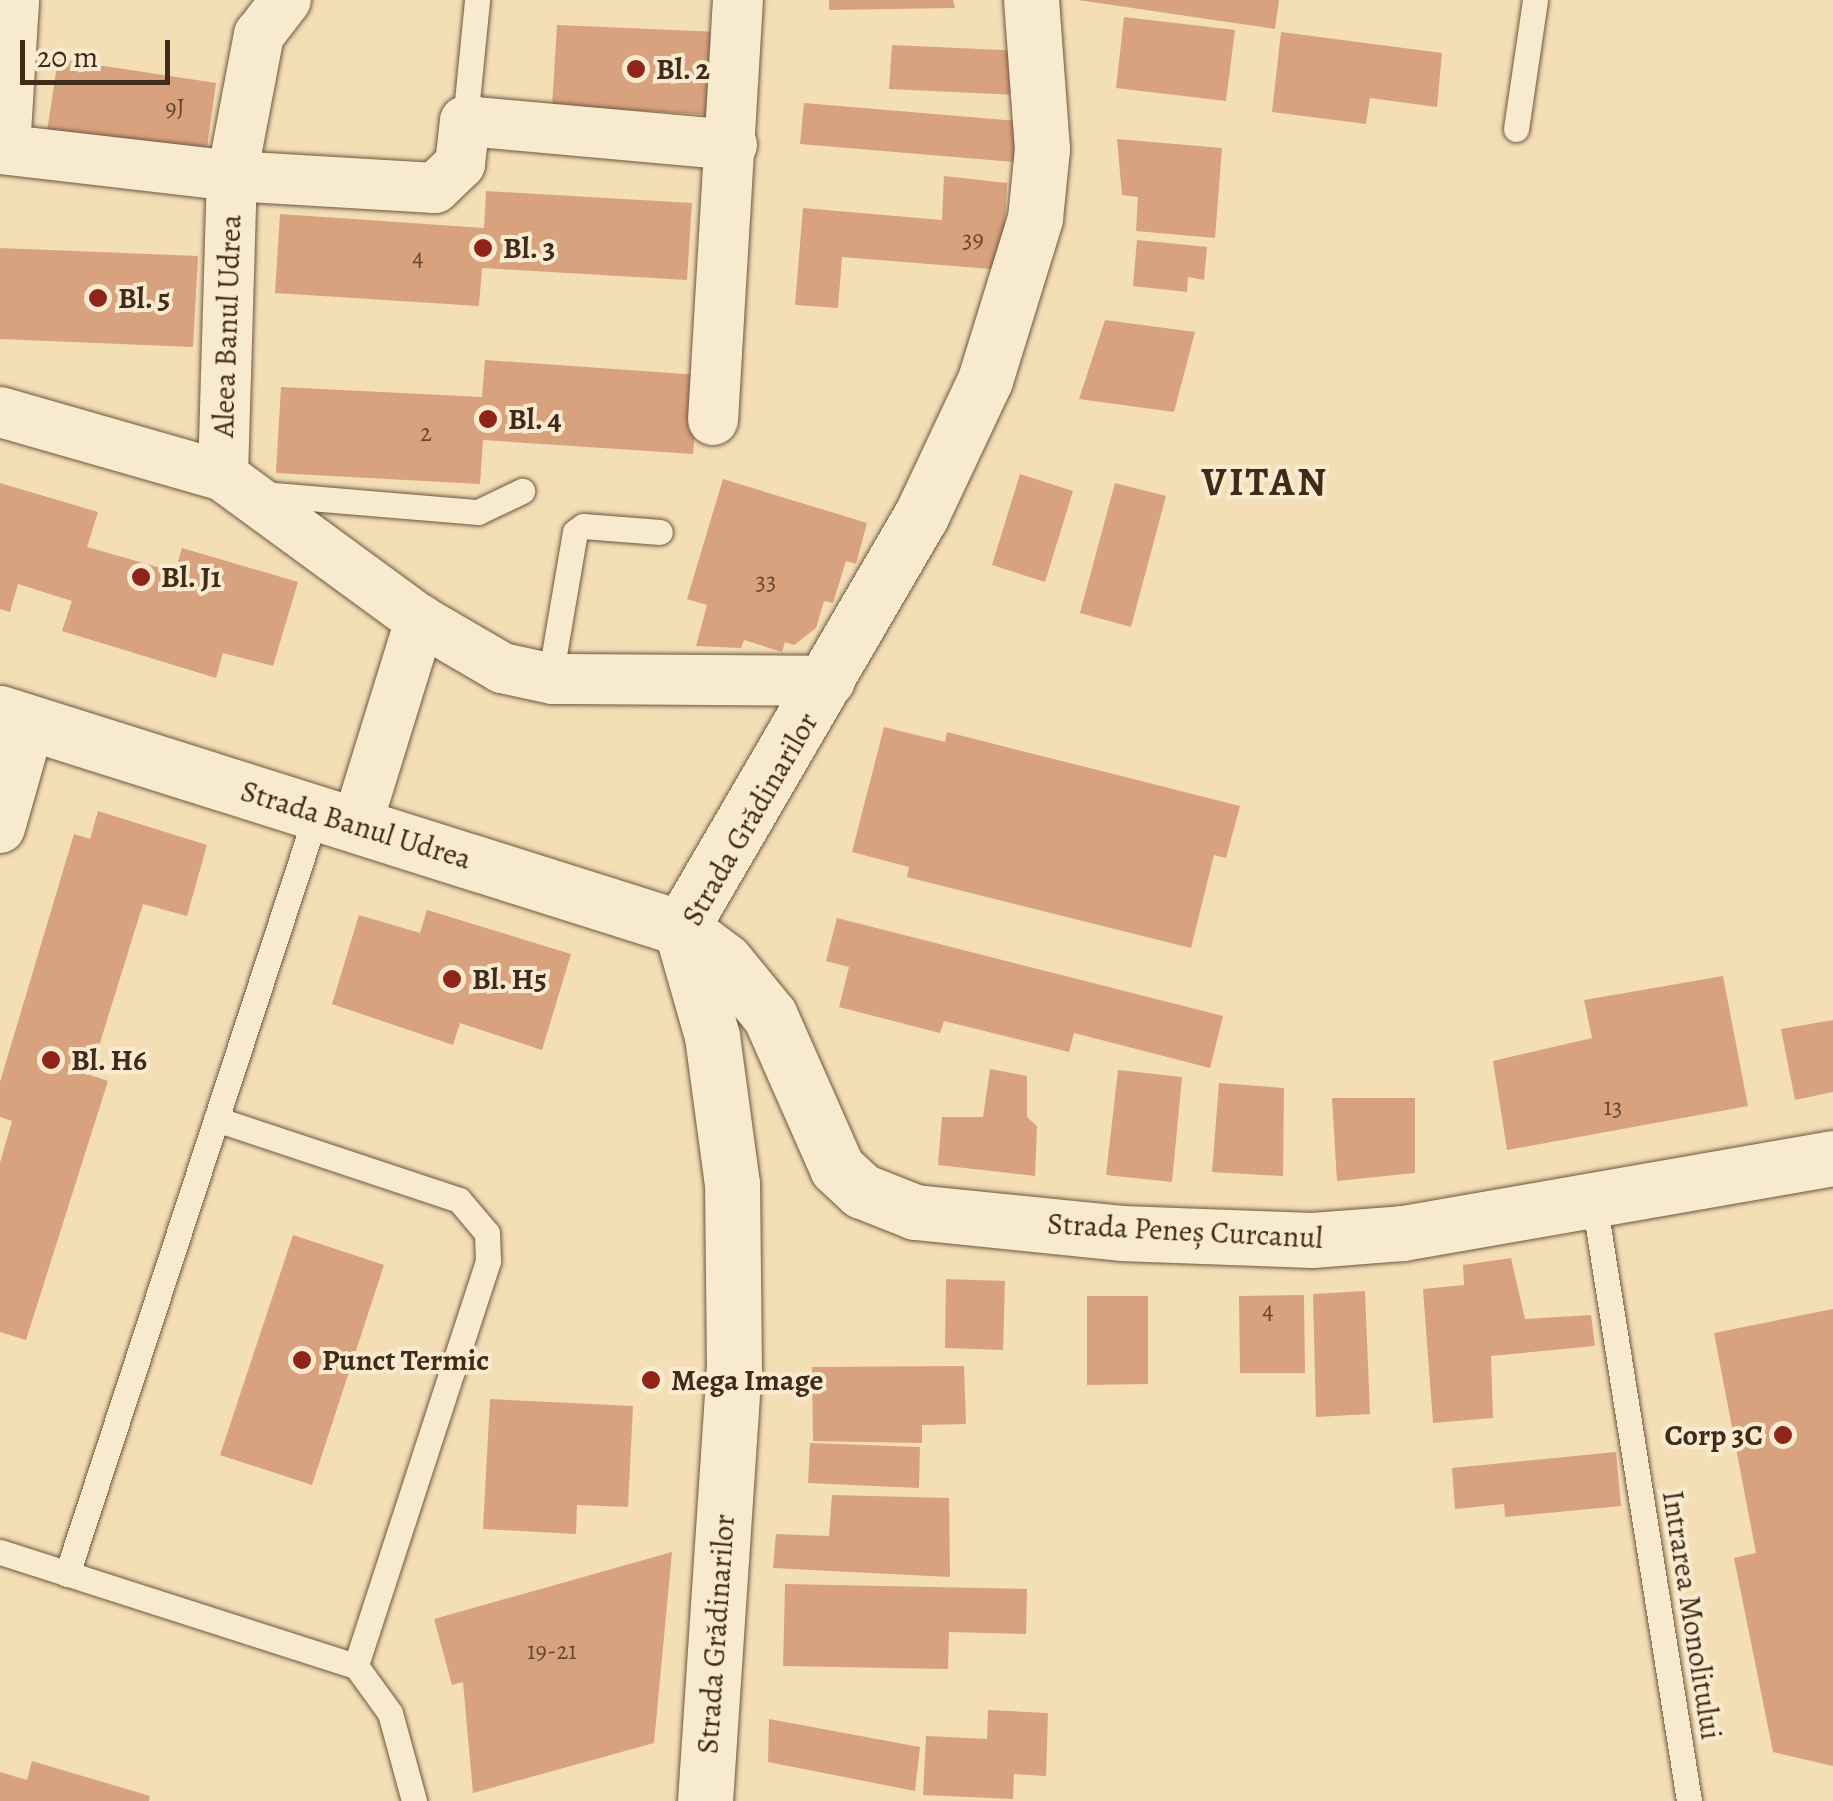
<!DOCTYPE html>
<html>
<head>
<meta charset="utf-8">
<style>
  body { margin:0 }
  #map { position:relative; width:1833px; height:1801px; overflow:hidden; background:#f3deb5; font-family:Alegreya,serif }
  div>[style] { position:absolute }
  .building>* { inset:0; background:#d9a27e }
  .roads { filter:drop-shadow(0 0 2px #6d5740) drop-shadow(0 0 2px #6d5740) }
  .lane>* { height:25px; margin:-12.5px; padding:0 12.5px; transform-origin:12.5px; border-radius:12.5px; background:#f7eacf }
  .street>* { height:50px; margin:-25px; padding:0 25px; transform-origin:25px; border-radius:25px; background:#f7eacf }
  .secondary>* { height:55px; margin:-27.5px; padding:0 27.5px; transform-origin:27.5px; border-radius:27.5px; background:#f7eacf }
  .dots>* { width:28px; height:28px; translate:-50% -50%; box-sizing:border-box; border:5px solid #f7eacf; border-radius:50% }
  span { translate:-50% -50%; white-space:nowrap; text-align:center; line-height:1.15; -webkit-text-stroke:8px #f7eacf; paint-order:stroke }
  .number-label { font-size:25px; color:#664832 }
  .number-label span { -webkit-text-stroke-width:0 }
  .poi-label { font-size:30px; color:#402a19; font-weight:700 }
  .left { translate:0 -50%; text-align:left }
  .right { translate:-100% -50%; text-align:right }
  .street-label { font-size:30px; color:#402a19 }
  .district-label { font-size:40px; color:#402a19; font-weight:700; letter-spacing:2.5px }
  .scale { position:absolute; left:20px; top:40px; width:150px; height:45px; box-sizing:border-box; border:5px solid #402a19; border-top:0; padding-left:12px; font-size:30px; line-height:35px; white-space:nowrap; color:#402a19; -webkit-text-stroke:8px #f7eacf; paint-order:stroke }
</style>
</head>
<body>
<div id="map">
  <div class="building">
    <i style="clip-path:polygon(829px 0,953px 0,955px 8px,829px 10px)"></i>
    <i style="clip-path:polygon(1078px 0,1279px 0,1275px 29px)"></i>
    <i style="clip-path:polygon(1124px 17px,1235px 30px,1226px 101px,1116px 88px)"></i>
    <i style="clip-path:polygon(557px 25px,720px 32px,716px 115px,552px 106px)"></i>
    <i style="clip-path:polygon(1281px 32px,1442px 53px,1437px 107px,1370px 98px,1366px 124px,1272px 112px)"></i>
    <i style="clip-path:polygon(892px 45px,1021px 51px,1019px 95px,889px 89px)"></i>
    <i style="clip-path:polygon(58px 59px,216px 83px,206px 155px,47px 131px)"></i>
    <i style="clip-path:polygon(804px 103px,1017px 121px,1014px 162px,800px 144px)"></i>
    <i style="clip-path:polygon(1117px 139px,1222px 148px,1215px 238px,1136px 231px,1138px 197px,1122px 195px)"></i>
    <i style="clip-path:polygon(944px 176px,1007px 183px,1003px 270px,842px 257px,838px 308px,795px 305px,803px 208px,942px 220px)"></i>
    <i style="clip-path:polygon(486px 191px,692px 203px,687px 280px,482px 268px,479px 306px,275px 293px,280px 214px,484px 228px)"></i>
    <i style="clip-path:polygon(1137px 240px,1207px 247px,1204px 280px,1188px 277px,1187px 292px,1133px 286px)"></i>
    <i style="clip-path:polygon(0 248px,198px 256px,193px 347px,0 339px)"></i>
    <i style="clip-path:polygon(1105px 320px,1195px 332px,1174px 412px,1079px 399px)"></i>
    <i style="clip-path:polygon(485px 360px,700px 375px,693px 454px,483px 440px,480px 484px,276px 473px,281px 387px,482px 397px)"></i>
    <i style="clip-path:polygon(1020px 474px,1073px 491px,1045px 582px,992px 565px)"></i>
    <i style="clip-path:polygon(723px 479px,867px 523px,856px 564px,846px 561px,833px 603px,824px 601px,816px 628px,794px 645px,785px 642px,782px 652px,744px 640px,741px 648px,696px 646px,707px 605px,687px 599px)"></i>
    <i style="clip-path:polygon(0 483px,98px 512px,87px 547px,175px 572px,182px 548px,298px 582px,273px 666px,223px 653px,216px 678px,62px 631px,72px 601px,18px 584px,10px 612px,0 609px)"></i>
    <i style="clip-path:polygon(1115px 483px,1166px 496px,1131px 627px,1080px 613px)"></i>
    <i style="clip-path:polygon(884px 727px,945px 742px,947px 732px,1240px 806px,1226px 858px,1214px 855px,1191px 948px,907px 877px,909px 867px,852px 852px)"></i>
    <i style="clip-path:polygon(98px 811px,207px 845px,187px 916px,143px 904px,90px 1075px,108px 1081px,26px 1340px,0 1332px,0 1163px,12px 1121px,0 1117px,0 1082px,74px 834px,90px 839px)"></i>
    <i style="clip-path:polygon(427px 910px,571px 954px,542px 1050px,460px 1023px,453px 1045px,332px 1004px,359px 915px,420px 933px)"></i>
    <i style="clip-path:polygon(837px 918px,1223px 1016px,1210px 1068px,1074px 1033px,1069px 1052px,944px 1021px,940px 1033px,839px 1007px,849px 967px,826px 961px)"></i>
    <i style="clip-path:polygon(1723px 976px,1748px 1106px,1507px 1150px,1493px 1061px,1592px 1038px,1584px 1000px)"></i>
    <i style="clip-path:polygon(1833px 1020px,1833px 1092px,1795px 1100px,1781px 1029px)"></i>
    <i style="clip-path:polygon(990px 1069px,1027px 1076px,1027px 1117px,1037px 1126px,1035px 1176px,938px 1165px,942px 1117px,983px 1117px)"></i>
    <i style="clip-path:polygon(1118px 1070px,1182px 1077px,1172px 1182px,1106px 1175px)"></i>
    <i style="clip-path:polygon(1219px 1083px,1284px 1088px,1283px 1176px,1212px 1172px)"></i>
    <i style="clip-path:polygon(1332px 1098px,1415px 1098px,1415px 1173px,1337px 1181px)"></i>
    <i style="clip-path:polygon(293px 1235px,384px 1265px,312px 1485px,220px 1455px)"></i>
    <i style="clip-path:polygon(1511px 1258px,1525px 1319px,1591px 1315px,1595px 1346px,1491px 1356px,1493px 1418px,1433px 1423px,1423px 1289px,1464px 1285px,1463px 1265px)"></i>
    <i style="clip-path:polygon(946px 1279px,1005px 1281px,1003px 1350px,945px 1348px)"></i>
    <i style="clip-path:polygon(1365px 1291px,1370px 1414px,1316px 1417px,1313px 1294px)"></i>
    <i style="clip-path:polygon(1304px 1295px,1305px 1373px,1240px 1373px,1239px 1296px)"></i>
    <i style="clip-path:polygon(1087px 1296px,1148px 1296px,1148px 1384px,1087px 1385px)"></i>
    <i style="clip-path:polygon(1833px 1309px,1833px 1766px,1773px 1752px,1734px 1558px,1756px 1553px,1714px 1333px)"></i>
    <i style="clip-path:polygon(964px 1366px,966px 1424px,922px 1425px,922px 1443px,813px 1441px,812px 1367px)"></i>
    <i style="clip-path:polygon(490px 1399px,633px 1406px,628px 1507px,577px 1505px,576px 1534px,483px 1529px)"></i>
    <i style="clip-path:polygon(810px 1443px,920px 1447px,919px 1488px,808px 1483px)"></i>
    <i style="clip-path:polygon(1616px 1452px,1621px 1506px,1505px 1517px,1504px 1504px,1455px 1509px,1452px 1468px)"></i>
    <i style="clip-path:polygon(832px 1495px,949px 1498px,950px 1577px,773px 1568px,776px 1534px,829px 1536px)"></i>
    <i style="clip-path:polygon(672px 1552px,654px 1743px,473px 1793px,463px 1682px,452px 1685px,434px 1619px)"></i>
    <i style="clip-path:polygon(785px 1584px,1027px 1589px,1026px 1634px,949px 1632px,948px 1669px,783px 1666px)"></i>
    <i style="clip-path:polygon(988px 1710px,1048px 1713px,1046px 1776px,1014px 1774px,1013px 1799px,923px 1795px,926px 1736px,987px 1739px)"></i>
    <i style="clip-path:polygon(769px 1719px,920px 1747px,915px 1791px,768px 1762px)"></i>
    <i style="clip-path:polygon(32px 1761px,150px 1796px,149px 1801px,0 1801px,0 1772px,27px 1780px)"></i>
  </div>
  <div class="roads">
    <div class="lane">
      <i style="left:465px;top:121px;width:122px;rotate:-84.3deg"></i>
      <i style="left:1516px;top:129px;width:130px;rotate:-81.6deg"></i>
      <i style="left:262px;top:494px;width:217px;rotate:4.8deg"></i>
      <i style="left:478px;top:512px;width:49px;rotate:-25.5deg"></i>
      <i style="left:550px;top:678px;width:148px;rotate:-80.3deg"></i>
      <i style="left:575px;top:532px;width:10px;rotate:-37deg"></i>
      <i style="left:583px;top:526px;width:77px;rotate:4.5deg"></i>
      <i style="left:216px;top:1119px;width:256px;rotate:18.4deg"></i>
      <i style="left:459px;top:1200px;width:43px;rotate:49.7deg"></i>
      <i style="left:487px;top:1233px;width:28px;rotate:88deg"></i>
      <i style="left:488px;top:1261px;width:426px;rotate:108.1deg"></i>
      <i style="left:1594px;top:1201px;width:607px;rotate:81deg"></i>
      <i style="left:0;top:1552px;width:374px;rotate:17.8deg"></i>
      <i style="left:356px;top:1666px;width:58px;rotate:54.1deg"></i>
      <i style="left:390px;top:1713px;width:91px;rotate:74.7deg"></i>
      <i style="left:67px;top:1574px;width:802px;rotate:-71.84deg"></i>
    </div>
    <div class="street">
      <i style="left:0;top:149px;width:234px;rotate:6.6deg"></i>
      <i style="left:232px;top:176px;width:203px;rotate:3.4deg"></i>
      <i style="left:435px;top:188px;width:35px;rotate:-44deg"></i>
      <i style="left:460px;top:164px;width:43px;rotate:-83.4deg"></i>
      <i style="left:465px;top:121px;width:268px;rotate:5.1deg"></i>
      <i style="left:5px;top:149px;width:149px;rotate:-86.5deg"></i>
      <i style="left:0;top:412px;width:232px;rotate:16deg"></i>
      <i style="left:223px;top:476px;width:244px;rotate:36.2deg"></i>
      <i style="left:420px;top:620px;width:95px;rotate:30.3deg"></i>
      <i style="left:502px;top:668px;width:52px;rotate:12.2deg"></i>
      <i style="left:553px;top:679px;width:277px;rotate:0.4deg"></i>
      <i style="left:713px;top:420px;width:421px;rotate:-86.6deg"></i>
      <i style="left:223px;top:476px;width:300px;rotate:-88.3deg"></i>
      <i style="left:232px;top:176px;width:144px;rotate:-79.2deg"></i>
      <i style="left:259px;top:35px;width:44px;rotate:-52.4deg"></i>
      <i style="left:357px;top:824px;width:214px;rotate:-72.8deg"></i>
      <i style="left:0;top:828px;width:109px;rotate:-74.1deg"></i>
    </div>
    <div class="secondary">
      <i style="left:0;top:713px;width:714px;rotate:17.52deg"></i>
      <i style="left:681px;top:928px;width:55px;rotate:36.9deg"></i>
      <i style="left:725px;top:961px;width:71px;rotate:50.7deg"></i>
      <i style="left:770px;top:1016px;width:166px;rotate:66.2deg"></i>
      <i style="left:837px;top:1168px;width:34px;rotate:43deg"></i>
      <i style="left:862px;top:1191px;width:57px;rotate:21.6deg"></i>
      <i style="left:915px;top:1212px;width:207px;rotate:5.8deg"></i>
      <i style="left:1121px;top:1233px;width:191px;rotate:2.1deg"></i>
      <i style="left:1312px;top:1240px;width:91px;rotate:-4.4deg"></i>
      <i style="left:1403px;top:1233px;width:436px;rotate:-9.9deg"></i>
      <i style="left:705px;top:1801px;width:432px;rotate:-86.2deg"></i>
      <i style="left:734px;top:1370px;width:186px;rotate:-90.6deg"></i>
      <i style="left:732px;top:1184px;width:149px;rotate:-97.7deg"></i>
      <i style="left:712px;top:1036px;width:112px;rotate:-106deg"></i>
      <i style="left:681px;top:928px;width:477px;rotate:-59.8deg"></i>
      <i style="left:921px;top:516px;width:150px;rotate:-64.8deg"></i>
      <i style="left:985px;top:380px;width:170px;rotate:-72.8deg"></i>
      <i style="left:1035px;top:218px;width:69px;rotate:-84.2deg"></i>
      <i style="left:1042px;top:149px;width:149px;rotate:-94.2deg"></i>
    </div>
  </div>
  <div class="dots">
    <i style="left:636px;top:69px;background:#8f2418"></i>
    <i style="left:483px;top:248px;background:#8f2418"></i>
    <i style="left:98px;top:298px;background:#8f2418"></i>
    <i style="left:488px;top:419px;background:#8f2418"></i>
    <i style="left:141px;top:577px;background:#8f2418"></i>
    <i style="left:452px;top:979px;background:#8f2418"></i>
    <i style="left:51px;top:1060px;background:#8f2418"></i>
    <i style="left:302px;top:1360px;background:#8f2418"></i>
    <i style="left:651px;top:1380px;background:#8f2418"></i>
    <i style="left:1783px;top:1435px;background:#8f2418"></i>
  </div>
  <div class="number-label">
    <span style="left:175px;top:108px">9J</span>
    <span style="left:973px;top:239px">39</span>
    <span style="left:418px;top:258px">4</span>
    <span style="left:426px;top:433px">2</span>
    <span style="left:766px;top:581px">33</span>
    <span style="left:1613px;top:1107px">13</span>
    <span style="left:1268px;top:1311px">4</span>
    <span style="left:552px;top:1651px">19-21</span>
  </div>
  <div class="poi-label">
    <span class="left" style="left:656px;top:69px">Bl. 2</span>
    <span class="left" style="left:503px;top:248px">Bl. 3</span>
    <span class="left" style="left:118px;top:298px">Bl. 5</span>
    <span class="left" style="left:508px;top:419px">Bl. 4</span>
    <span class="left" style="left:161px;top:577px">Bl. J1</span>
    <span class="left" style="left:472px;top:979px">Bl. H5</span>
    <span class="left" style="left:71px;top:1060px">Bl. H6</span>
    <span class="left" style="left:322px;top:1360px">Punct Termic</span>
    <span class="left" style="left:671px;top:1380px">Mega Image</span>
    <span class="right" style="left:1763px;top:1435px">Corp 3C</span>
  </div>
  <div class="street-label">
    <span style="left:227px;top:326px;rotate:-88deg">Aleea Banul Udrea</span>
    <span style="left:750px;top:819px;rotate:-60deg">Strada Grădinarilor</span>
    <span style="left:356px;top:825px;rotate:17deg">Strada Banul Udrea</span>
    <span style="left:1185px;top:1231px;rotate:3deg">Strada Peneș Curcanul</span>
    <span style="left:1692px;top:1615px;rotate:81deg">Intrarea Monolitului</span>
    <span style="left:716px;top:1634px;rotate:-86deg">Strada Grădinarilor</span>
  </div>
  <div class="district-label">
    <span style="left:1265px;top:482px">VITAN</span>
  </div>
  <div class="scale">20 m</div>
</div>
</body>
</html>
